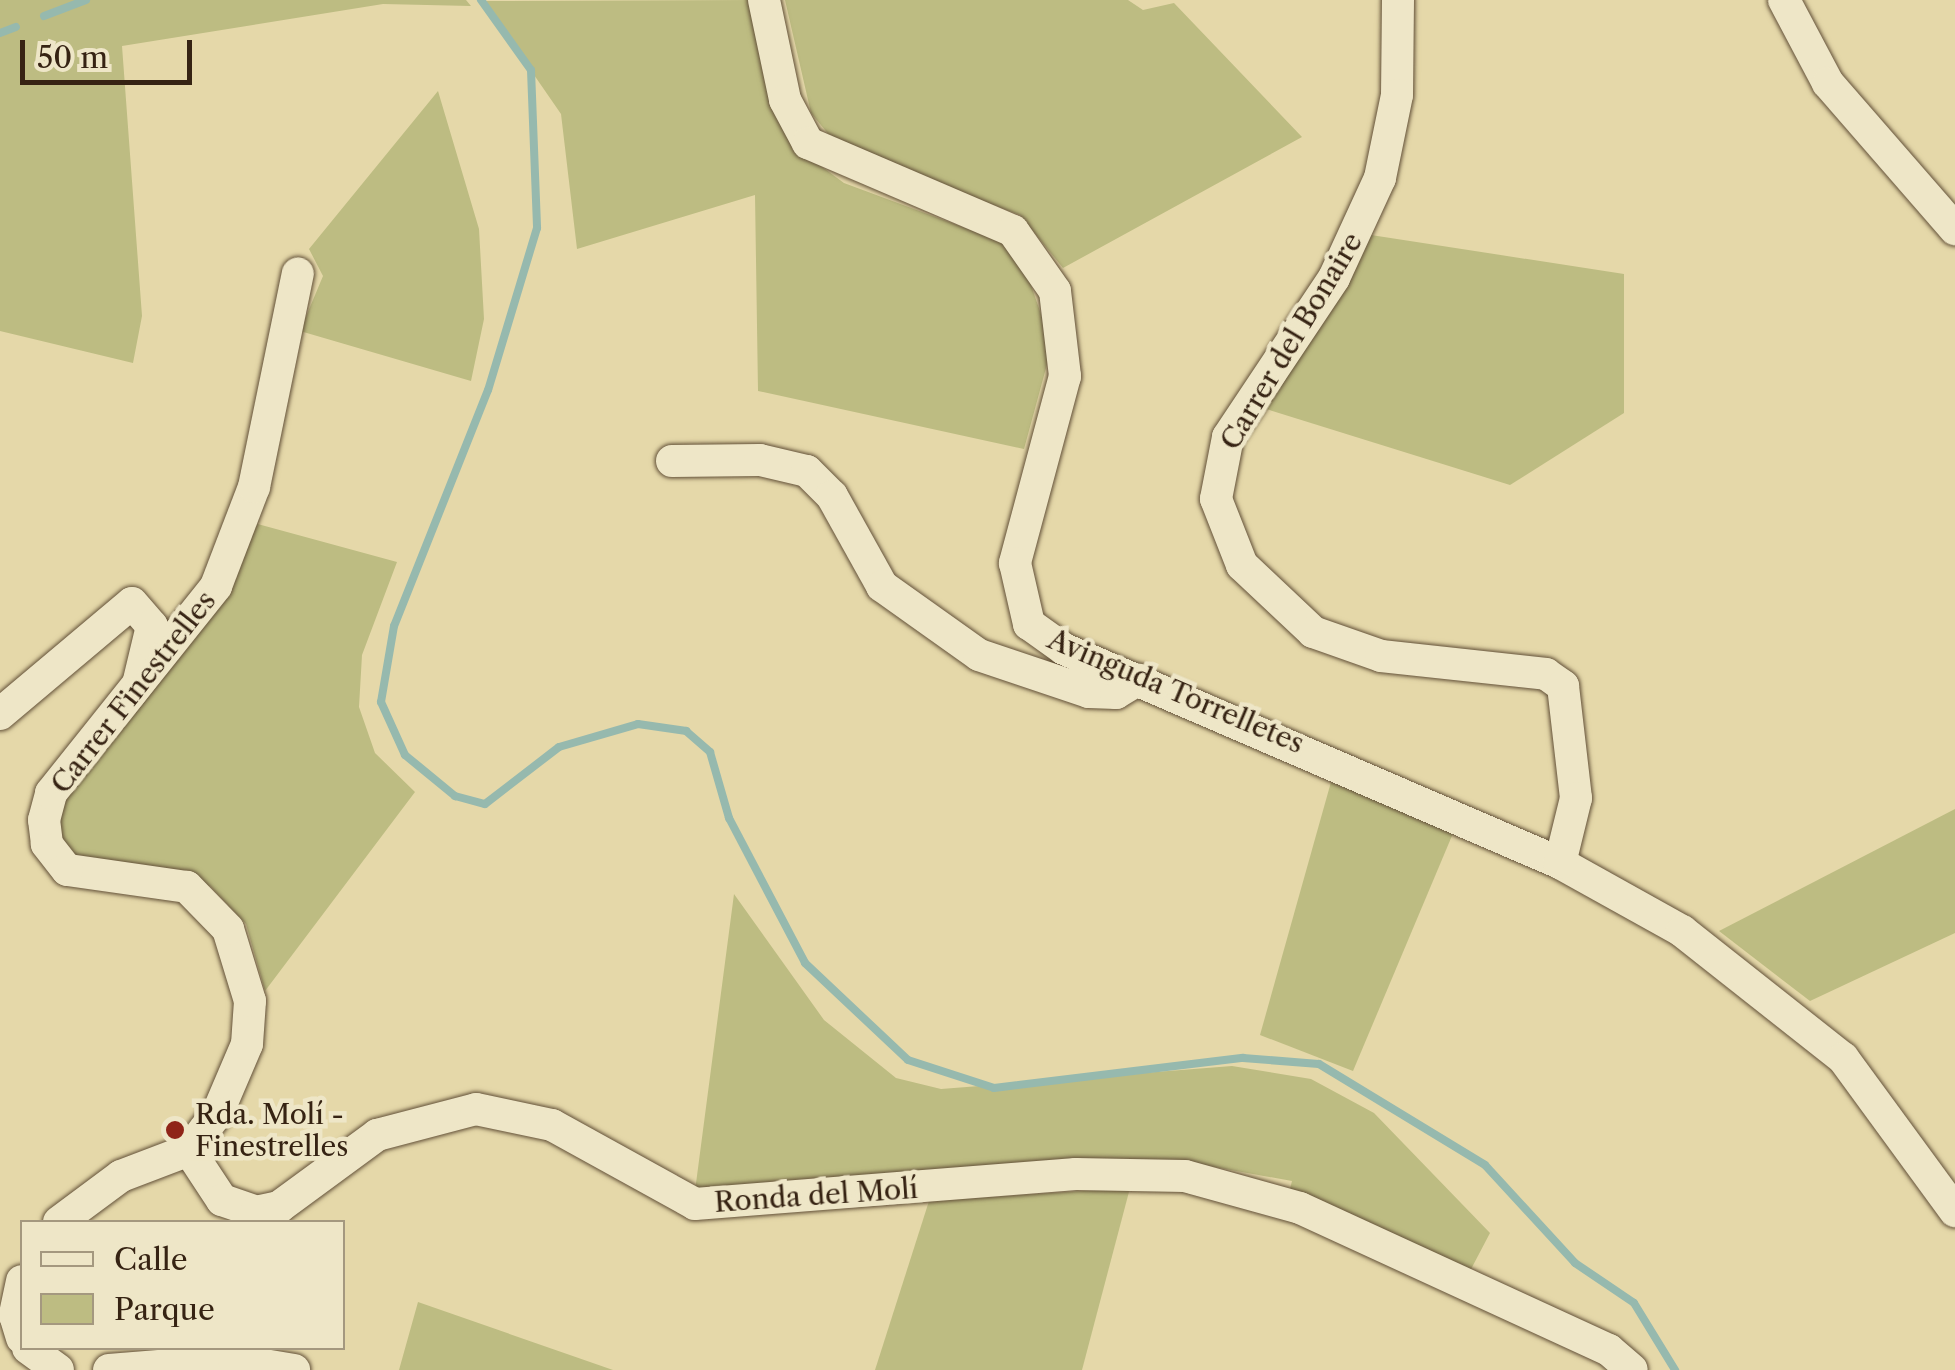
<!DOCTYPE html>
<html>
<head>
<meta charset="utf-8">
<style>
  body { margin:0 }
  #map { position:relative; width:1955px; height:1370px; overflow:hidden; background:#e5d8a9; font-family:"Libre Caslon Text",serif }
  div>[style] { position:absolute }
  .green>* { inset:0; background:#bdbc82 }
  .stream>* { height:8px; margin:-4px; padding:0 4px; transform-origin:4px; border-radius:4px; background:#96b9ae }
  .roads { filter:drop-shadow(0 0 2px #625038) drop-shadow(0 0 2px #625038) }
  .minor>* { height:32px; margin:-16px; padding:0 16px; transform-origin:16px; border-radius:16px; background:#eee6c7 }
  .dots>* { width:28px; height:28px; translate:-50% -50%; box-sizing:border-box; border:5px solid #eee6c7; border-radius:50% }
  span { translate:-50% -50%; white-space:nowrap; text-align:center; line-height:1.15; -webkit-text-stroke:9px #eee6c7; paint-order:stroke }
  .street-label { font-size:28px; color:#362313 }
  .poi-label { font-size:28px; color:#362313 }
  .left { translate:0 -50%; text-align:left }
  .legend { position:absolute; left:20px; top:1220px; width:325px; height:130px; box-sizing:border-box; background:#eee6c7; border:2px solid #a4987f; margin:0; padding:12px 18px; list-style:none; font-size:30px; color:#362313 }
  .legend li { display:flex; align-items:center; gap:20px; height:50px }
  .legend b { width:50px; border:2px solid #a4987f }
  .scale { position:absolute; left:20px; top:40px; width:172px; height:45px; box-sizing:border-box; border:5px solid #362313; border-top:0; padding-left:12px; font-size:30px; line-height:35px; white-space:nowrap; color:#362313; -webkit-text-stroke:8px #eee6c7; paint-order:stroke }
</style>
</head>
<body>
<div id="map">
  <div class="green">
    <i style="clip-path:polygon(0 0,466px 0,471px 6px,383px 4px,122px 46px,142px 316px,133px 363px,0 331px)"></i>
    <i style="clip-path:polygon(753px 0,775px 112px,792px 145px,844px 183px,1000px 241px,1024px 265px,1052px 346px,1024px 449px,758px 391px,755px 195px,577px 249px,561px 114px,483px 1px)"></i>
    <i style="clip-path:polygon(785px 0,1128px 0,1143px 10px,1174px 3px,1302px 137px,1063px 268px,1020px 215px,839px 147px,811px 113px)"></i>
    <i style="clip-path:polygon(438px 91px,479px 229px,484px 319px,471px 381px,300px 331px,323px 276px,309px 249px)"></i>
    <i style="clip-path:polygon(1371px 235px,1624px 274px,1624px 413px,1510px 485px,1263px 408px)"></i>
    <i style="clip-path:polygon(254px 523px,397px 562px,362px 655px,359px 707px,375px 753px,415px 792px,265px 991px,246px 924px,210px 886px,81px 863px,55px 830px,58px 810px,193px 641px)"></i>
    <i style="clip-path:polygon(1331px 782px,1454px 831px,1353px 1071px,1260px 1035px)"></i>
    <i style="clip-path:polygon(1955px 809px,1955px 933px,1810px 1001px,1719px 931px)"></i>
    <i style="clip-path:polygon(734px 894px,824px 1020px,896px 1078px,941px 1089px,1232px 1066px,1311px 1079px,1374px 1113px,1490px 1233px,1469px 1273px,1290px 1189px,1292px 1181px,1198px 1164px,695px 1191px)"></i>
    <i style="clip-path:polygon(1130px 1188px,1082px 1370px,875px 1370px,929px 1201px)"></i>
    <i style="clip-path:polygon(418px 1302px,567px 1354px,613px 1370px,399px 1370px)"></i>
  </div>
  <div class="stream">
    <i style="left:481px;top:0;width:86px;rotate:54.5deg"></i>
    <i style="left:531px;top:70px;width:158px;rotate:87.8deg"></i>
    <i style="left:537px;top:228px;width:169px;rotate:106.8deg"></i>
    <i style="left:488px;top:390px;width:254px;rotate:111.7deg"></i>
    <i style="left:394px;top:626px;width:77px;rotate:99.7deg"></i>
    <i style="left:381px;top:702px;width:58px;rotate:65.6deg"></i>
    <i style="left:405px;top:755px;width:65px;rotate:39.4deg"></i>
    <i style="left:455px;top:796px;width:31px;rotate:15deg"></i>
    <i style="left:485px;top:804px;width:93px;rotate:-37.6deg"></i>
    <i style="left:559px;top:747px;width:82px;rotate:-16.2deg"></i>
    <i style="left:638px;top:724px;width:49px;rotate:8.3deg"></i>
    <i style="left:686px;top:731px;width:32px;rotate:41deg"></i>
    <i style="left:710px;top:752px;width:69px;rotate:73.9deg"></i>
    <i style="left:729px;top:818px;width:164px;rotate:62.3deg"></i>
    <i style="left:805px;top:963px;width:141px;rotate:43.3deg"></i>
    <i style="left:908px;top:1060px;width:90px;rotate:18deg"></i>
    <i style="left:994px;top:1088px;width:251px;rotate:-6.9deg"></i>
    <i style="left:1243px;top:1058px;width:76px;rotate:4.5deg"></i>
    <i style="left:1319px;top:1064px;width:194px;rotate:31.3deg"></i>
    <i style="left:1485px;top:1165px;width:133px;rotate:47.4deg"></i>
    <i style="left:1575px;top:1263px;width:71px;rotate:34.1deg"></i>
    <i style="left:1634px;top:1303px;width:79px;rotate:58.5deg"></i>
    <i style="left:44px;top:16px;width:45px;rotate:-20.9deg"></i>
    <i style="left:0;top:33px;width:17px;rotate:-21deg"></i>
  </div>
  <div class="roads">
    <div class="minor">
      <i style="left:764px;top:0;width:102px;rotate:78.1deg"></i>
      <i style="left:785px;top:100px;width:49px;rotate:61.9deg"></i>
      <i style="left:808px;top:143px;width:223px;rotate:23.2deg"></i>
      <i style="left:1013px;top:231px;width:73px;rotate:55deg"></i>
      <i style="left:1055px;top:291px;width:86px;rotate:83.3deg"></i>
      <i style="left:1065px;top:376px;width:194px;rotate:105deg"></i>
      <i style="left:1015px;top:563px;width:63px;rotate:77.1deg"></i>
      <i style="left:1029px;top:624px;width:43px;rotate:35.5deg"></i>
      <i style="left:1064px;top:649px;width:540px;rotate:23.34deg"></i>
      <i style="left:1560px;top:863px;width:140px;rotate:29.1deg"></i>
      <i style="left:1682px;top:931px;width:205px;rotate:38.3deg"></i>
      <i style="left:1843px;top:1058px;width:190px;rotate:53.8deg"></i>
      <i style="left:1398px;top:0;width:95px;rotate:90.6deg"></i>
      <i style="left:1397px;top:95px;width:85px;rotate:101.6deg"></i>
      <i style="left:1380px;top:178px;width:110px;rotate:114.7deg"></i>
      <i style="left:1334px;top:278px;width:191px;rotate:123.7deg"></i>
      <i style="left:1228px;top:437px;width:63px;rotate:101deg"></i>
      <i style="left:1216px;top:499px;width:71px;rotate:68.5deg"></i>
      <i style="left:1242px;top:565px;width:98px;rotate:43.3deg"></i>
      <i style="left:1313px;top:632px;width:72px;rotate:19.4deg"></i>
      <i style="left:1381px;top:656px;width:166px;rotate:6.2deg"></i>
      <i style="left:1546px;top:674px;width:21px;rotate:35deg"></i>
      <i style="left:1563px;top:686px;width:113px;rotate:83.4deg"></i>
      <i style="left:1576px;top:798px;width:67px;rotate:103.8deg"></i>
      <i style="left:1784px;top:0;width:94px;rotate:62.1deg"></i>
      <i style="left:1828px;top:83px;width:194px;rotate:49deg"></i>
      <i style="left:672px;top:461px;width:88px;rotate:-0.7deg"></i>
      <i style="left:760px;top:460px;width:48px;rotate:13.2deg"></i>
      <i style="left:807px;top:471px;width:35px;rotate:45deg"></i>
      <i style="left:832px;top:496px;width:103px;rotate:60.9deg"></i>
      <i style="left:882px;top:586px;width:119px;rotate:35.4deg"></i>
      <i style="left:979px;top:655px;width:116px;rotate:18.6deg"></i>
      <i style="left:1089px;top:692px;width:27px;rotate:2deg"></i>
      <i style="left:1116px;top:693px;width:26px;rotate:-31deg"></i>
      <i style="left:0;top:714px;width:172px;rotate:-40.1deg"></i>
      <i style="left:132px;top:603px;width:30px;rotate:49deg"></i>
      <i style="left:152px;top:626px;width:56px;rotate:103.5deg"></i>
      <i style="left:189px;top:1150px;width:60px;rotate:56.6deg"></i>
      <i style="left:222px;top:1200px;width:36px;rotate:19deg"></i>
      <i style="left:256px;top:1212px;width:24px;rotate:-12deg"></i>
      <i style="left:279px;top:1207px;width:122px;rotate:-36.3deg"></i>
      <i style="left:377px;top:1135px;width:102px;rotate:-14.7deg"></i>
      <i style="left:476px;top:1109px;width:78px;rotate:11.9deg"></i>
      <i style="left:552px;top:1125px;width:163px;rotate:28.9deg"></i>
      <i style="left:695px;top:1204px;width:382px;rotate:-4.5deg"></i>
      <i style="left:1076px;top:1174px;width:109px;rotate:1.1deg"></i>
      <i style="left:1185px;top:1176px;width:119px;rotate:15.5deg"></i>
      <i style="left:1300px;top:1208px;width:340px;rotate:24.7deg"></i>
      <i style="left:1609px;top:1350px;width:30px;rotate:41deg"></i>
      <i style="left:189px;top:1150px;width:48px;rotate:-52.7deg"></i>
      <i style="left:218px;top:1112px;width:74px;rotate:-66.9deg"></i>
      <i style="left:247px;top:1044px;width:43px;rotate:-86deg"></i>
      <i style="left:250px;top:1001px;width:75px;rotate:-107deg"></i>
      <i style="left:228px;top:929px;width:59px;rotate:-134.3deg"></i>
      <i style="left:187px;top:887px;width:121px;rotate:-171.9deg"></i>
      <i style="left:67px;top:870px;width:33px;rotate:-128deg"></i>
      <i style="left:47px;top:844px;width:24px;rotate:-97deg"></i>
      <i style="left:44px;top:820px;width:28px;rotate:-75deg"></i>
      <i style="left:51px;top:793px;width:265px;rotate:-51.4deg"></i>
      <i style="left:216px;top:586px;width:106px;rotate:-69deg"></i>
      <i style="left:254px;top:487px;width:218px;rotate:-78.4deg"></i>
      <i style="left:59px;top:1222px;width:77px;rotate:-36.6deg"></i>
      <i style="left:121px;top:1176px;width:73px;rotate:-20.9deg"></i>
      <i style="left:22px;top:1281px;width:35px;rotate:102deg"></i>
      <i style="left:15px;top:1315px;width:24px;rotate:73deg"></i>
      <i style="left:28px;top:1348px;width:37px;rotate:36deg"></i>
      <i style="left:109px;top:1370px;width:125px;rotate:-4.6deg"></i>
      <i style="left:234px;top:1360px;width:61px;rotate:9.5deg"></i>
    </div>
  </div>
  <div class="dots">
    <i style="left:175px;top:1130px;background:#8f2418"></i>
  </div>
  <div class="street-label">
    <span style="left:1291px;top:341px;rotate:-59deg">Carrer del Bonaire</span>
    <span style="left:1176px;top:691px;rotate:23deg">Avinguda Torrelletes</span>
    <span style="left:133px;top:692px;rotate:-52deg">Carrer Finestrelles</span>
    <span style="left:816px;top:1195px;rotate:-4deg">Ronda del Molí</span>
  </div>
  <div class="poi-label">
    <span class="left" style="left:195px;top:1130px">Rda. Molí -<br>Finestrelles</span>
  </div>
  <ul class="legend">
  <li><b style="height:12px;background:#eee6c7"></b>Calle</li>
  <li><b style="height:28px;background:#bdbc82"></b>Parque</li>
  </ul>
  <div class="scale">50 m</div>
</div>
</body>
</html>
